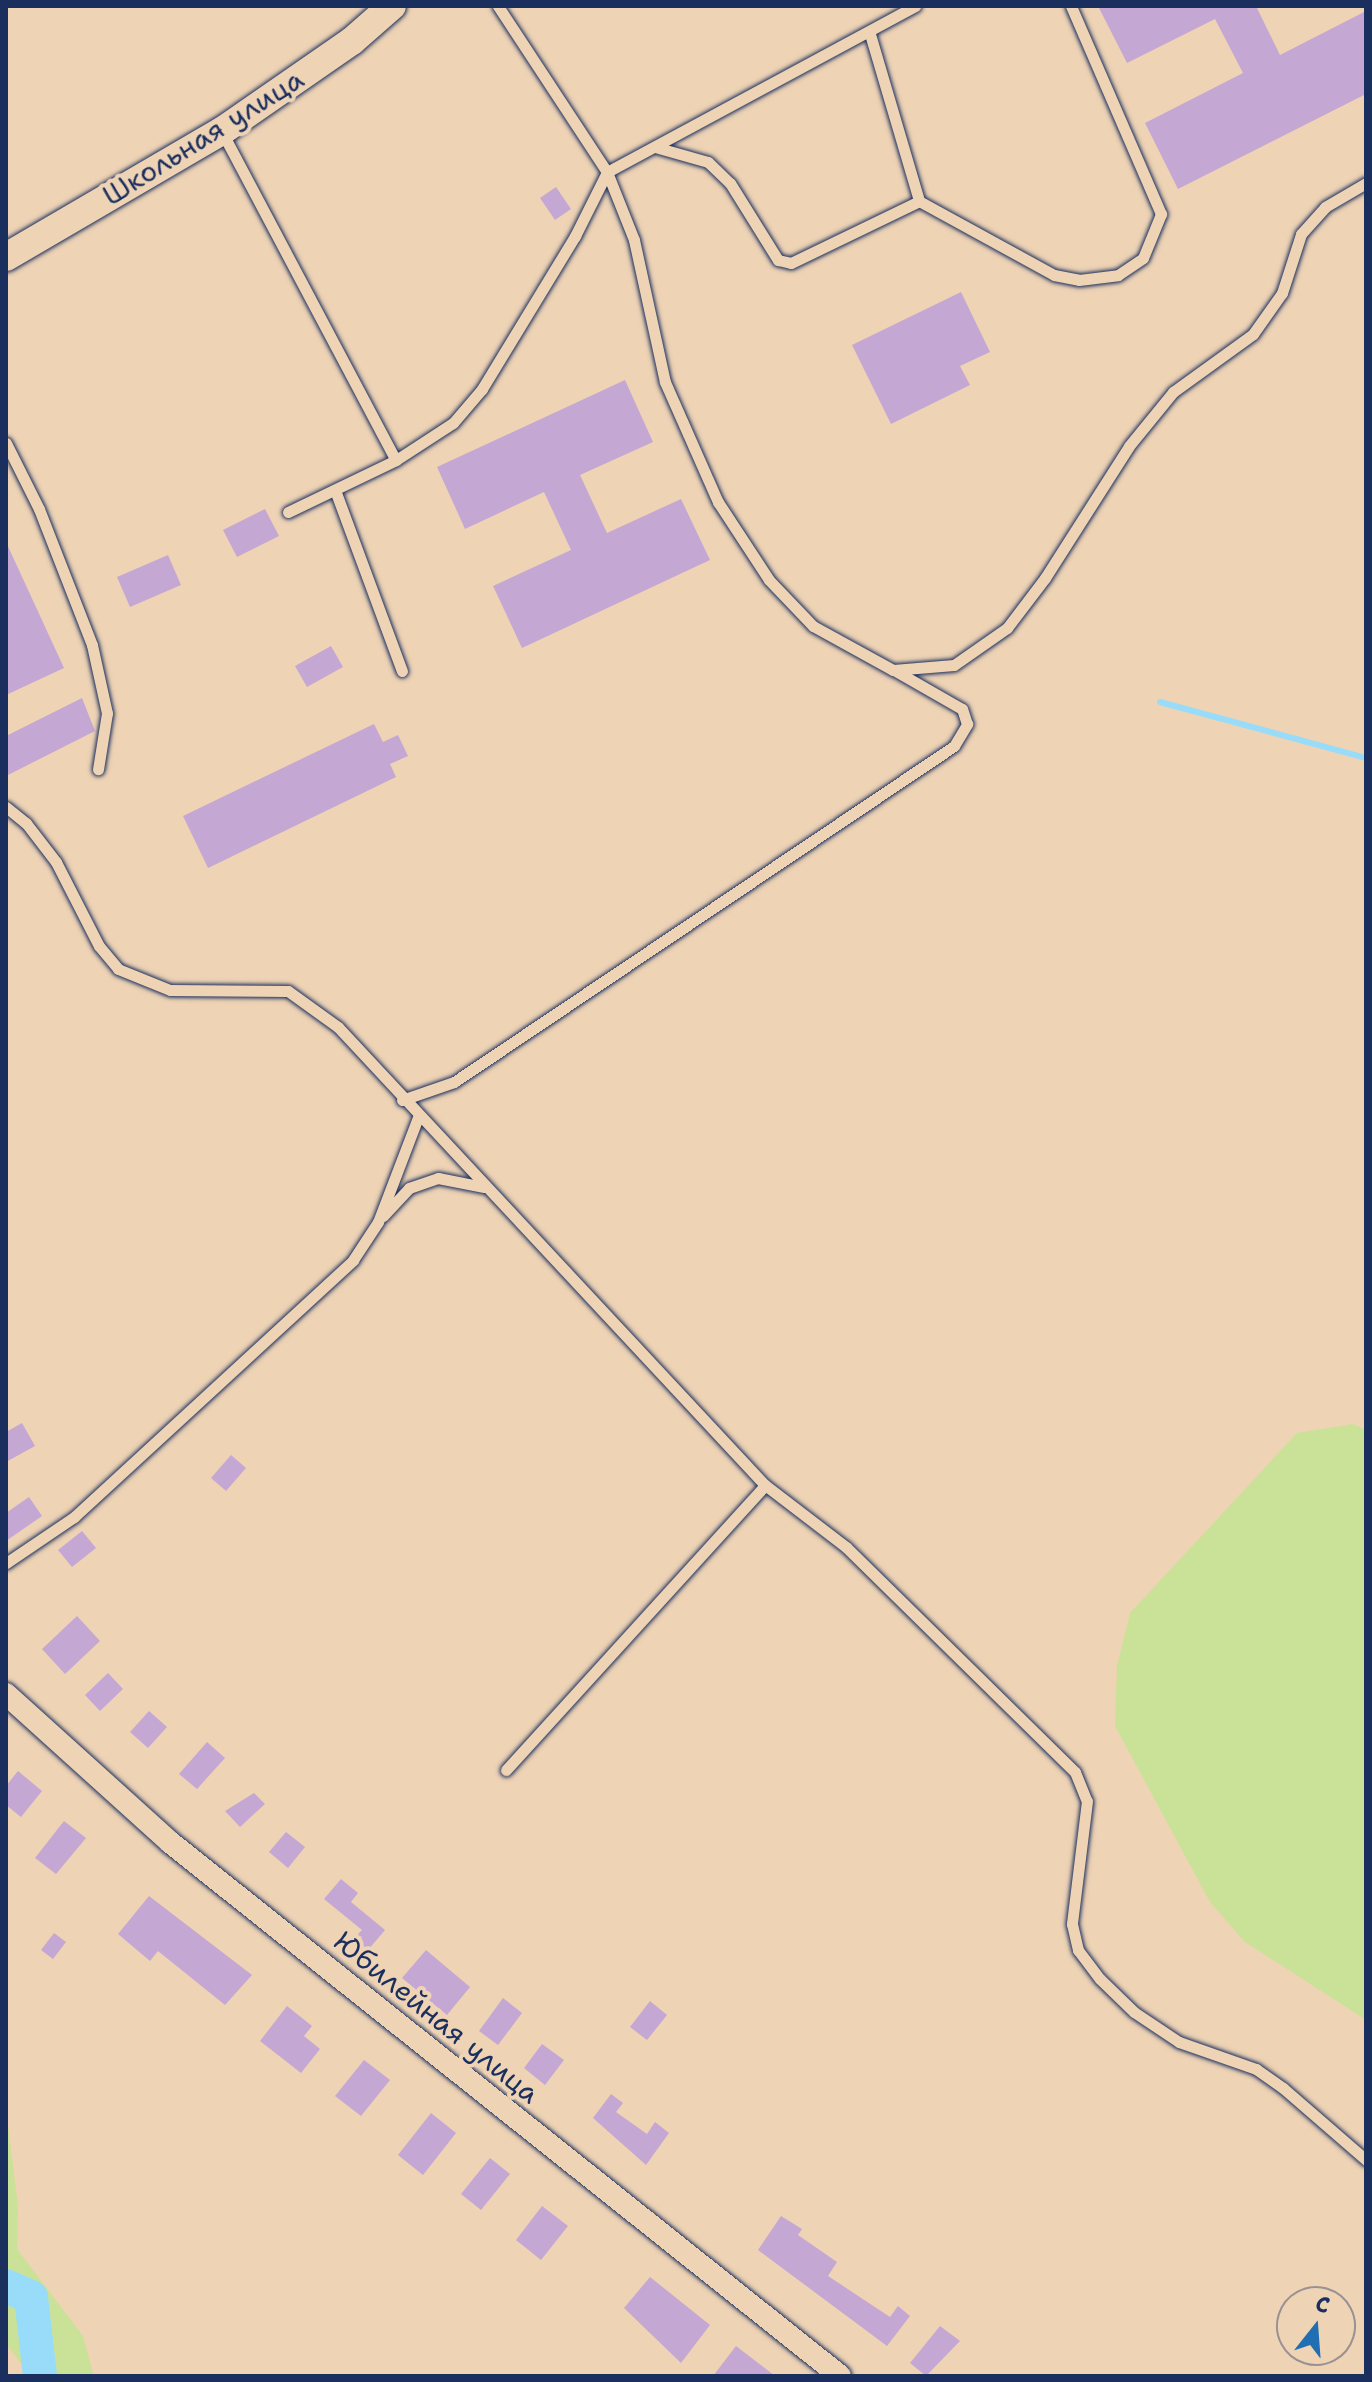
<!DOCTYPE html>
<html>
<head>
<meta charset="utf-8">
<style>
  body { margin:0 }
  #map { position:relative; width:1372px; height:2382px; overflow:hidden; background:#eed3b5; font-family:"Shantell Sans",sans-serif }
  div>[style] { position:absolute }
  .green>* { inset:0; background:#cae297 }
  .stream>* { height:6px; margin:-3px; padding:0 3px; transform-origin:3px; border-radius:3px; background:#98dcfa }
  .river>* { height:34px; margin:-17px; padding:0 17px; transform-origin:17px; border-radius:17px; background:#98dcfa }
  .building>* { inset:0; background:#c5a7d3 }
  .roads { filter:drop-shadow(0 0 2px #1b2f5e) drop-shadow(0 0 2px #1b2f5e) }
  .service>* { height:11px; margin:-5.5px; padding:0 5.5px; transform-origin:5.5px; border-radius:5.5px; background:#eed3b5 }
  .minor>* { height:22px; margin:-11px; padding:0 11px; transform-origin:11px; border-radius:11px; background:#eed3b5 }
  .tertiary>* { height:28px; margin:-14px; padding:0 14px; transform-origin:14px; border-radius:14px; background:#eed3b5 }
  span { translate:-50% -50%; white-space:nowrap; text-align:center; line-height:1.15; -webkit-text-stroke:8px #eed3b5; paint-order:stroke }
  .street-label { font-size:28px; color:#1b2f5e }
  .frame { position:absolute; inset:0; border:8px solid #1b2f5e; pointer-events:none }
  .north { position:absolute; left:1276px; top:2286px; width:80px; height:80px; box-sizing:border-box; background:#eed3b5; border:2px solid #9a9192; border-radius:50%; rotate:17deg; font-size:22px; font-weight:700; line-height:32px; text-align:center; color:#1b2f5e }
  .north::after { content:''; display:block; margin:auto; width:28px; height:36px; background:#1f6fb2; clip-path:polygon(50% 0,100% 100%,50% 72%,0 100%) }
</style>
</head>
<body>
<div id="map">
  <div class="green">
    <i style="clip-path:polygon(1353px 1424px,1366px 1430px,1366px 2020px,1245px 1942px,1210px 1902px,1115px 1726px,1117px 1666px,1130px 1613px,1297px 1433px)"></i>
    <i style="clip-path:polygon(6px 2110px,18px 2206px,17px 2249px,83px 2336px,94px 2376px,31px 2376px,6px 2344px)"></i>
  </div>
  <div class="stream">
    <i style="left:1160px;top:702px;width:213px;rotate:15.2deg"></i>
  </div>
  <div class="river">
    <i style="left:6px;top:2286px;width:27px;rotate:24deg"></i>
    <i style="left:31px;top:2297px;width:80px;rotate:83.5deg"></i>
  </div>
  <div class="building">
    <i style="clip-path:polygon(1098px 6px,1256px 6px,1280px 55px,1366px 11px,1366px 94px,1178px 189px,1145px 123px,1243px 73px,1215px 19px,1127px 63px)"></i>
    <i style="clip-path:polygon(556px 187px,571px 209px,555px 220px,540px 198px)"></i>
    <i style="clip-path:polygon(961px 292px,990px 352px,960px 366px,970px 385px,891px 424px,852px 345px)"></i>
    <i style="clip-path:polygon(625px 380px,653px 442px,580px 475px,607px 533px,681px 499px,710px 560px,522px 648px,493px 586px,571px 550px,544px 492px,465px 529px,437px 467px)"></i>
    <i style="clip-path:polygon(265px 509px,279px 536px,237px 557px,223px 530px)"></i>
    <i style="clip-path:polygon(6px 542px,64px 668px,6px 695px)"></i>
    <i style="clip-path:polygon(168px 555px,181px 585px,130px 607px,117px 577px)"></i>
    <i style="clip-path:polygon(331px 646px,343px 667px,307px 687px,295px 666px)"></i>
    <i style="clip-path:polygon(82px 698px,95px 731px,6px 776px,6px 736px)"></i>
    <i style="clip-path:polygon(374px 724px,383px 742px,398px 735px,408px 756px,390px 764px,396px 777px,208px 868px,183px 816px)"></i>
    <i style="clip-path:polygon(22px 1423px,35px 1446px,6px 1462px,6px 1432px)"></i>
    <i style="clip-path:polygon(231px 1455px,246px 1468px,226px 1491px,211px 1478px)"></i>
    <i style="clip-path:polygon(29px 1497px,42px 1516px,6px 1541px,6px 1513px)"></i>
    <i style="clip-path:polygon(82px 1531px,96px 1548px,72px 1567px,58px 1550px)"></i>
    <i style="clip-path:polygon(77px 1616px,100px 1641px,65px 1674px,42px 1649px)"></i>
    <i style="clip-path:polygon(108px 1673px,123px 1689px,100px 1711px,85px 1695px)"></i>
    <i style="clip-path:polygon(149px 1711px,167px 1727px,148px 1748px,130px 1732px)"></i>
    <i style="clip-path:polygon(207px 1742px,225px 1758px,197px 1789px,179px 1774px)"></i>
    <i style="clip-path:polygon(18px 1771px,42px 1791px,21px 1817px,6px 1805px,6px 1786px)"></i>
    <i style="clip-path:polygon(254px 1793px,265px 1804px,240px 1827px,225px 1811px)"></i>
    <i style="clip-path:polygon(64px 1821px,86px 1838px,56px 1874px,35px 1858px)"></i>
    <i style="clip-path:polygon(286px 1832px,305px 1847px,288px 1868px,269px 1852px)"></i>
    <i style="clip-path:polygon(341px 1879px,358px 1893px,351px 1902px,385px 1930px,368px 1950px,354px 1938px,362px 1930px,324px 1899px)"></i>
    <i style="clip-path:polygon(149px 1896px,252px 1975px,225px 2005px,158px 1951px,150px 1961px,118px 1934px)"></i>
    <i style="clip-path:polygon(54px 1933px,66px 1942px,53px 1959px,41px 1950px)"></i>
    <i style="clip-path:polygon(426px 1950px,470px 1987px,447px 2015px,402px 1978px)"></i>
    <i style="clip-path:polygon(503px 1998px,522px 2013px,498px 2045px,479px 2031px)"></i>
    <i style="clip-path:polygon(650px 2001px,667px 2015px,647px 2040px,630px 2027px)"></i>
    <i style="clip-path:polygon(287px 2006px,312px 2026px,304px 2036px,320px 2049px,301px 2073px,260px 2041px)"></i>
    <i style="clip-path:polygon(542px 2044px,564px 2060px,545px 2085px,524px 2068px)"></i>
    <i style="clip-path:polygon(364px 2060px,390px 2080px,361px 2116px,335px 2096px)"></i>
    <i style="clip-path:polygon(611px 2094px,623px 2103px,616px 2112px,647px 2134px,655px 2122px,669px 2133px,646px 2165px,593px 2118px)"></i>
    <i style="clip-path:polygon(431px 2113px,456px 2133px,423px 2175px,398px 2155px)"></i>
    <i style="clip-path:polygon(490px 2158px,510px 2174px,481px 2210px,461px 2194px)"></i>
    <i style="clip-path:polygon(542px 2206px,568px 2226px,541px 2260px,516px 2240px)"></i>
    <i style="clip-path:polygon(781px 2216px,802px 2229px,798px 2235px,837px 2262px,828px 2276px,890px 2317px,898px 2306px,910px 2316px,887px 2346px,758px 2250px)"></i>
    <i style="clip-path:polygon(650px 2277px,710px 2325px,681px 2363px,624px 2308px)"></i>
    <i style="clip-path:polygon(940px 2326px,960px 2341px,926px 2376px,910px 2363px)"></i>
    <i style="clip-path:polygon(736px 2346px,775px 2376px,713px 2376px)"></i>
  </div>
  <div class="roads">
    <div class="service">
      <i style="left:498px;top:6px;width:199px;rotate:56.7deg"></i>
      <i style="left:607px;top:172px;width:73px;rotate:68.3deg"></i>
      <i style="left:634px;top:240px;width:145px;rotate:77.7deg"></i>
      <i style="left:665px;top:382px;width:131px;rotate:66.2deg"></i>
      <i style="left:718px;top:502px;width:93px;rotate:56.8deg"></i>
      <i style="left:769px;top:580px;width:64px;rotate:46.3deg"></i>
      <i style="left:813px;top:626px;width:91px;rotate:28.8deg"></i>
      <i style="left:893px;top:670px;width:61px;rotate:-4.7deg"></i>
      <i style="left:954px;top:665px;width:65px;rotate:-34.9deg"></i>
      <i style="left:1007px;top:628px;width:63px;rotate:-52.8deg"></i>
      <i style="left:1045px;top:578px;width:156px;rotate:-57.5deg"></i>
      <i style="left:1129px;top:446px;width:70px;rotate:-50.8deg"></i>
      <i style="left:1173px;top:392px;width:99px;rotate:-35.9deg"></i>
      <i style="left:1253px;top:334px;width:50px;rotate:-54.7deg"></i>
      <i style="left:1282px;top:293px;width:62px;rotate:-72.1deg"></i>
      <i style="left:1301px;top:234px;width:36px;rotate:-48deg"></i>
      <i style="left:1325px;top:207px;width:48px;rotate:-30.3deg"></i>
      <i style="left:870px;top:34px;width:174px;rotate:73.6deg"></i>
      <i style="left:919px;top:201px;width:154px;rotate:28.7deg"></i>
      <i style="left:1054px;top:275px;width:25px;rotate:11deg"></i>
      <i style="left:1079px;top:280px;width:39px;rotate:-7deg"></i>
      <i style="left:1118px;top:275px;width:30px;rotate:-34deg"></i>
      <i style="left:1143px;top:258px;width:48px;rotate:-67.8deg"></i>
      <i style="left:1161px;top:214px;width:227px;rotate:-113.4deg"></i>
      <i style="left:222px;top:132px;width:371px;rotate:62.1deg"></i>
      <i style="left:655px;top:147px;width:55px;rotate:15.8deg"></i>
      <i style="left:708px;top:162px;width:30px;rotate:44deg"></i>
      <i style="left:730px;top:183px;width:91px;rotate:58.1deg"></i>
      <i style="left:778px;top:260px;width:13px;rotate:13deg"></i>
      <i style="left:791px;top:263px;width:142px;rotate:-25.8deg"></i>
      <i style="left:6px;top:443px;width:74px;rotate:63.4deg"></i>
      <i style="left:39px;top:509px;width:146px;rotate:68.7deg"></i>
      <i style="left:92px;top:645px;width:70px;rotate:77.6deg"></i>
      <i style="left:107px;top:713px;width:57px;rotate:99.1deg"></i>
      <i style="left:335px;top:490px;width:193px;rotate:69.7deg"></i>
      <i style="left:288px;top:512px;width:120px;rotate:-25.7deg"></i>
      <i style="left:396px;top:460px;width:68px;rotate:-33deg"></i>
      <i style="left:453px;top:423px;width:45px;rotate:-49.5deg"></i>
      <i style="left:482px;top:389px;width:179px;rotate:-58.7deg"></i>
      <i style="left:575px;top:236px;width:72px;rotate:-63.4deg"></i>
      <i style="left:607px;top:172px;width:350px;rotate:-28.3deg"></i>
      <i style="left:6px;top:807px;width:26px;rotate:39deg"></i>
      <i style="left:26px;top:823px;width:49px;rotate:52.4deg"></i>
      <i style="left:56px;top:862px;width:94px;rotate:62.9deg"></i>
      <i style="left:99px;top:946px;width:30px;rotate:50deg"></i>
      <i style="left:118px;top:969px;width:56px;rotate:22deg"></i>
      <i style="left:170px;top:990px;width:118px;rotate:0.5deg"></i>
      <i style="left:288px;top:991px;width:62px;rotate:35.8deg"></i>
      <i style="left:338px;top:1027px;width:626px;rotate:47.01deg"></i>
      <i style="left:765px;top:1485px;width:102px;rotate:37.4deg"></i>
      <i style="left:846px;top:1547px;width:321px;rotate:44.5deg"></i>
      <i style="left:1075px;top:1772px;width:31px;rotate:68deg"></i>
      <i style="left:1087px;top:1801px;width:124px;rotate:97deg"></i>
      <i style="left:1072px;top:1924px;width:27px;rotate:77deg"></i>
      <i style="left:1078px;top:1950px;width:36px;rotate:53deg"></i>
      <i style="left:1100px;top:1979px;width:47px;rotate:44.1deg"></i>
      <i style="left:1134px;top:2012px;width:54px;rotate:33.7deg"></i>
      <i style="left:1179px;top:2042px;width:82px;rotate:19.3deg"></i>
      <i style="left:1256px;top:2069px;width:33px;rotate:35deg"></i>
      <i style="left:1283px;top:2088px;width:110px;rotate:40.9deg"></i>
      <i style="left:402px;top:1100px;width:55px;rotate:-19.1deg"></i>
      <i style="left:454px;top:1082px;width:602px;rotate:-33.9deg"></i>
      <i style="left:954px;top:746px;width:26px;rotate:-59deg"></i>
      <i style="left:967px;top:724px;width:16px;rotate:-108deg"></i>
      <i style="left:962px;top:709px;width:78px;rotate:-150.2deg"></i>
      <i style="left:383px;top:1216px;width:38px;rotate:-47deg"></i>
      <i style="left:409px;top:1188px;width:31px;rotate:-19deg"></i>
      <i style="left:438px;top:1178px;width:47px;rotate:11.1deg"></i>
      <i style="left:6px;top:1563px;width:82px;rotate:-34.1deg"></i>
      <i style="left:74px;top:1517px;width:379px;rotate:-42.6deg"></i>
      <i style="left:353px;top:1260px;width:45px;rotate:-56.7deg"></i>
      <i style="left:378px;top:1222px;width:112px;rotate:-69.1deg"></i>
      <i style="left:506px;top:1770px;width:385px;rotate:-47.7deg"></i>
    </div>
    <div class="minor">
      <i style="left:6px;top:1694px;width:222px;rotate:42.1deg"></i>
      <i style="left:171px;top:1843px;width:855px;rotate:38.54deg"></i>
    </div>
    <div class="tertiary">
      <i style="left:6px;top:257px;width:250px;rotate:-30.3deg"></i>
      <i style="left:222px;top:131px;width:158px;rotate:-34.7deg"></i>
      <i style="left:352px;top:41px;width:53px;rotate:-41.2deg"></i>
    </div>
  </div>
  <div class="street-label">
    <span style="left:203px;top:137px;rotate:-32deg">Школьная улица</span>
    <span style="left:437px;top:2017px;rotate:39deg">Юбилейная улица</span>
  </div>
  <div class="frame"></div>
  <div class="north">С</div>
</div>
</body>
</html>
